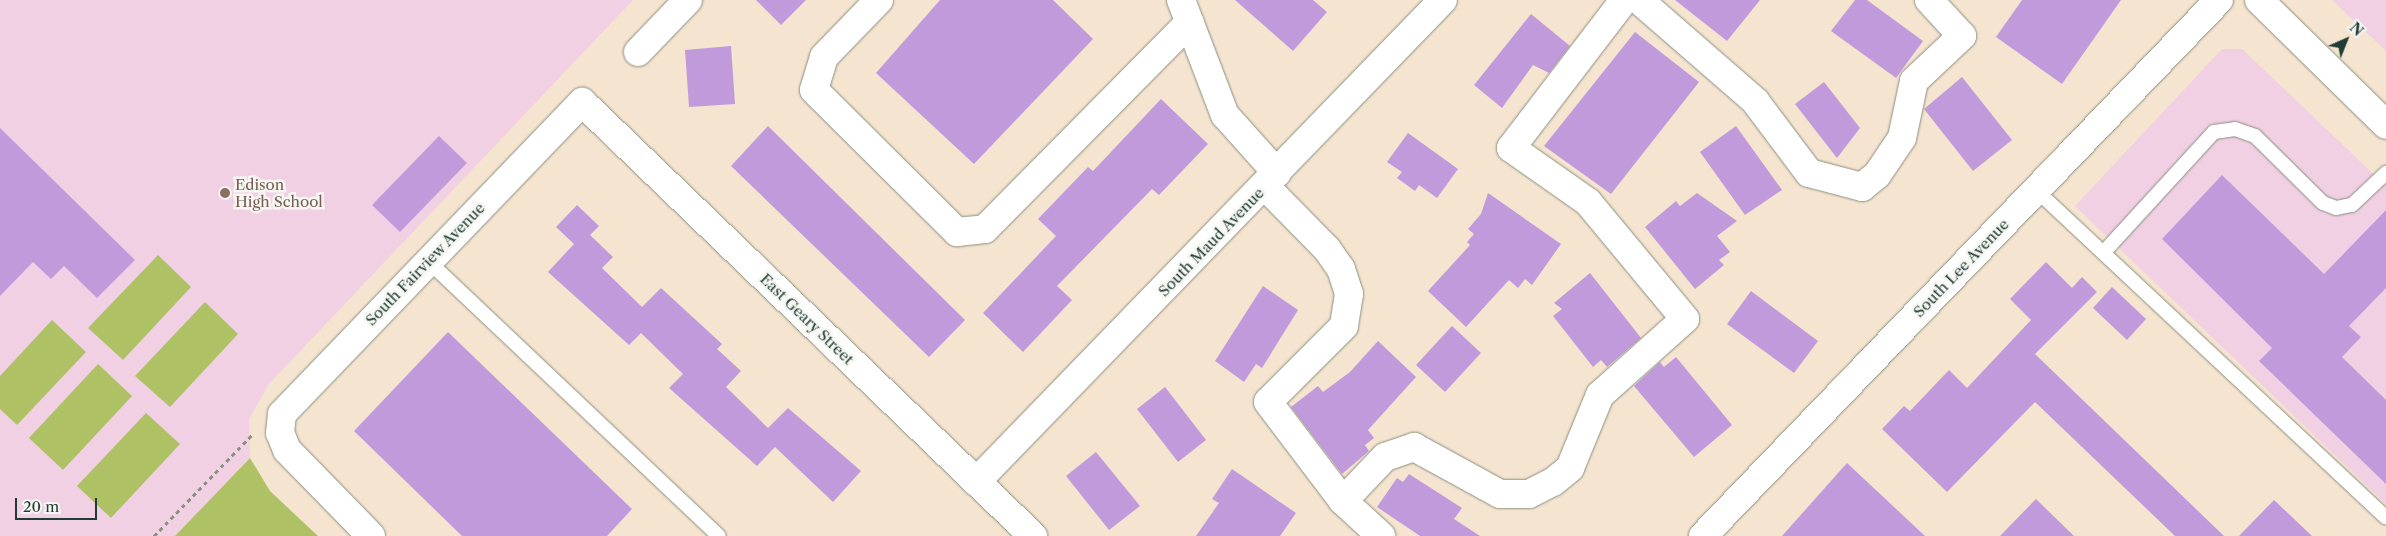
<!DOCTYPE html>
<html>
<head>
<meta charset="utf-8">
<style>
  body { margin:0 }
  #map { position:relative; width:2386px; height:536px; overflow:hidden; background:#f5e4cf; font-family:"Libre Caslon Text",serif }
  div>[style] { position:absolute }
  .built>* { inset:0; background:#f1d0e4 }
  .green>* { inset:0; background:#aec165 }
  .building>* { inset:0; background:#c19adc }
  .path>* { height:3px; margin-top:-1.5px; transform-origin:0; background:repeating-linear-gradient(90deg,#8a9082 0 4px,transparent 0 8px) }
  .roads { filter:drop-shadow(0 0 1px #8a9082) drop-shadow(0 0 1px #8a9082) }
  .service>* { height:14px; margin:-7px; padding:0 7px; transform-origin:7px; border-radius:7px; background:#fff }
  .minor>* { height:28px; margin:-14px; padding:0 14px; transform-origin:14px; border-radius:14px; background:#fff }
  .secondary>* { height:28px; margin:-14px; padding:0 14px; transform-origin:14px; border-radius:14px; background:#fff }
  .dots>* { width:14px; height:14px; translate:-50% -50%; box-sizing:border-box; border:2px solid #f6f6f2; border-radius:50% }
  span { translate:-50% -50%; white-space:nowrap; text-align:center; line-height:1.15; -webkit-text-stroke:5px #f6f6f2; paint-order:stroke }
  .education-label { font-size:15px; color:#785e54 }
  .left { translate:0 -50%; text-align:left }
  .street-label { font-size:15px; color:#1f3d34 }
  .north { position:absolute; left:2321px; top:15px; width:50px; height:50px; -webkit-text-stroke:4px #f6f6f2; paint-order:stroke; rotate:44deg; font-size:14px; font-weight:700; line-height:20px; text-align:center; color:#1f3d34 }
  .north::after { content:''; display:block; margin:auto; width:18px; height:22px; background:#1f3d34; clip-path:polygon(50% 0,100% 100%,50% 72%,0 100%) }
  .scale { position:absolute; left:15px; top:498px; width:82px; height:22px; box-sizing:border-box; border:2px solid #1f3d34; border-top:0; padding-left:6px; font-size:15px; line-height:18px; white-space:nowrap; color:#1f3d34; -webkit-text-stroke:4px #f6f6f2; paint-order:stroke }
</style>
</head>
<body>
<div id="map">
  <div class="built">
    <i style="clip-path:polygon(0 0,633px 0,268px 385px,249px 419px,250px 458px,175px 536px,0 536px)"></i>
    <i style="clip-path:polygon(2332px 0,2386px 0,2386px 51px)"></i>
    <i style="clip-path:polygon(2222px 49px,2242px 49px,2386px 186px,2386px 504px,2075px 206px)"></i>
  </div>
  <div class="green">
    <i style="clip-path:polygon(158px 255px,191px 287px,123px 360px,88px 328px)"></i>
    <i style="clip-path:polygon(205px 302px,238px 334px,170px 407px,135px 376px)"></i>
    <i style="clip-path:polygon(52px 320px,86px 352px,17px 425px,0 409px,0 376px)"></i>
    <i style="clip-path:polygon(98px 364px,132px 396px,63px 470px,29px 438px)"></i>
    <i style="clip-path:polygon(146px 413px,180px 444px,111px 518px,77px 486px)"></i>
    <i style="clip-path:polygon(250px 458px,270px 491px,318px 536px,175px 536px)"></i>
  </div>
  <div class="building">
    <i style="clip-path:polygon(756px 0,806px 0,781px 25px)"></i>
    <i style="clip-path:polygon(940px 0,1053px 0,1093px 39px,974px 164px,876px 73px)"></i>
    <i style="clip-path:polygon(1235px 0,1313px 0,1327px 12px,1293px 51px)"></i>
    <i style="clip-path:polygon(1675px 0,1760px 0,1727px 41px)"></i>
    <i style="clip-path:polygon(1855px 0,1867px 0,1923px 41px,1896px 78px,1831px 31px)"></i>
    <i style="clip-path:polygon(2022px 0,2121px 0,2062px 84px,1996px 37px)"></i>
    <i style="clip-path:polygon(1531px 14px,1570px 46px,1549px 73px,1533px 65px,1502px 108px,1474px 85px)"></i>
    <i style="clip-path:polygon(1635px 32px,1699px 82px,1611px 194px,1544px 146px)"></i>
    <i style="clip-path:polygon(731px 46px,735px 104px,689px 107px,685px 50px)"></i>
    <i style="clip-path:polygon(1962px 77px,2012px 140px,1973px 171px,1924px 109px)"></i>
    <i style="clip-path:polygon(1824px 82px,1860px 128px,1837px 158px,1795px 104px)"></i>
    <i style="clip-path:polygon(1161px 99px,1208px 144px,1159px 195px,1152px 189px,1057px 286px,1072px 300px,1023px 352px,983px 313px,1056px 236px,1038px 219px,1088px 167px,1093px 171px)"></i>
    <i style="clip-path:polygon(768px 126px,965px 320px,929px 357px,731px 166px)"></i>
    <i style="clip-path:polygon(1736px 126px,1782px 190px,1745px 215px,1700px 152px)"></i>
    <i style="clip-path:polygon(0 128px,135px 260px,97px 298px,64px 266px,51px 279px,33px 262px,0 296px)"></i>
    <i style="clip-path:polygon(1408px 133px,1458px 169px,1437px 198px,1419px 185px,1415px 191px,1397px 178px,1402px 172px,1387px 162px)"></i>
    <i style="clip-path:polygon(439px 136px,467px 163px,400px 232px,372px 205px)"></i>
    <i style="clip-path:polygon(2222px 175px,2324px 274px,2386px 210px,2386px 288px,2349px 326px,2361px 337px,2342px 357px,2386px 400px,2386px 484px,2259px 361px,2272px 348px,2162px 239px)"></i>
    <i style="clip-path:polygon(1488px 193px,1561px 244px,1532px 285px,1525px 279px,1518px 288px,1509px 280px,1466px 327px,1428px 291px,1470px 245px,1467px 242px,1474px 234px,1468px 229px,1481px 214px)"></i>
    <i style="clip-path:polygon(1697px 193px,1737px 221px,1717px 236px,1730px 252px,1719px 260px,1724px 265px,1695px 289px,1645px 227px,1676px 201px,1680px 206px)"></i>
    <i style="clip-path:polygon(577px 205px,599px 226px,590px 235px,613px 257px,602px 268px,642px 307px,661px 288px,722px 344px,717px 349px,741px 371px,726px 387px,768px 428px,788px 408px,861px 471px,833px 502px,775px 447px,757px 466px,669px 388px,683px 374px,641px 333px,629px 345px,548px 272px,574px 244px,556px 227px)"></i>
    <i style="clip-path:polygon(2046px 262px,2072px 288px,2082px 277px,2097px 292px,2035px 354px,2224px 536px,2175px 536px,2035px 402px,1947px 492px,1882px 429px,1904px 406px,1910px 411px,1949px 370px,1967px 388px,2031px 320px,2010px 299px)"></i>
    <i style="clip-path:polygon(1590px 273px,1641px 338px,1607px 367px,1601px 360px,1593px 367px,1553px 316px,1562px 309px,1554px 303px)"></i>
    <i style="clip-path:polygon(1263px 286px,1298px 310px,1262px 368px,1256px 364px,1244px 382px,1215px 361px)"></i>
    <i style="clip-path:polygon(2112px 287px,2146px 319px,2127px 340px,2093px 308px)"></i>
    <i style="clip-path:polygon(1751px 291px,1818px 341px,1794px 373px,1727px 324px)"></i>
    <i style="clip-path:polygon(1452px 326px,1481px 353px,1445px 392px,1416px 365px)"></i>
    <i style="clip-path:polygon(448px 332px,632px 509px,607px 536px,462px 536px,354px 431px)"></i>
    <i style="clip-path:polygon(1378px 341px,1416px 377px,1368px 430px,1374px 438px,1365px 445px,1369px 451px,1342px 474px,1291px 407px,1318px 386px,1323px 392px,1350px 372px)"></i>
    <i style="clip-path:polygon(1676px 357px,1732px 425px,1694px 457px,1634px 386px,1660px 362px,1664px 367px)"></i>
    <i style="clip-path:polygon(1165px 387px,1206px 440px,1178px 462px,1137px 409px)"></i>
    <i style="clip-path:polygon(1096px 452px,1140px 506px,1109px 530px,1066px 476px)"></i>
    <i style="clip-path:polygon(1847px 463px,1925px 536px,1782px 536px)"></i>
    <i style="clip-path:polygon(1232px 469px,1296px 513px,1280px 536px,1196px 536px,1219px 503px,1212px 499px)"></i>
    <i style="clip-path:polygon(1409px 474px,1462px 508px,1454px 519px,1480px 536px,1420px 536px,1377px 507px,1397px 478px,1403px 482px)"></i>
    <i style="clip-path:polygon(2036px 499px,2074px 536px,2000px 536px)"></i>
    <i style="clip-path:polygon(2274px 500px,2312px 536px,2239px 536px)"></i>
  </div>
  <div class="path">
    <i style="left:154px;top:536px;width:142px;rotate:-45.9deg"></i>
  </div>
  <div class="roads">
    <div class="service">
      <i style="left:2036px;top:190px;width:479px;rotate:43.1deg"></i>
      <i style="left:2104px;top:252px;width:163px;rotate:-47.5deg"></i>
      <i style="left:2214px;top:132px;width:21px;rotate:-8deg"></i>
      <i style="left:2235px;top:129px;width:21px;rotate:19deg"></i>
      <i style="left:2255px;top:136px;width:95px;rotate:44.6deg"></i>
      <i style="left:2323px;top:203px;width:14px;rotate:21deg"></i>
      <i style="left:2336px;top:208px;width:16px;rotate:-11deg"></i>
      <i style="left:2352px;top:205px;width:47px;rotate:-43.3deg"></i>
      <i style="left:428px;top:261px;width:400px;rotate:43.4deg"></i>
    </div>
    <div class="minor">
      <i style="left:879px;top:0;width:79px;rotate:134deg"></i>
      <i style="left:824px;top:57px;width:34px;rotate:107deg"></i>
      <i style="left:814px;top:90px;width:202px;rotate:44.8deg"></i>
      <i style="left:957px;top:232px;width:28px;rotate:-6deg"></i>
      <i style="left:985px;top:229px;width:291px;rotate:-45.3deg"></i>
      <i style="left:1181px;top:0;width:123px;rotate:69.1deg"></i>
      <i style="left:1225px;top:115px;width:78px;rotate:48.1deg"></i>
      <i style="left:1639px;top:0;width:154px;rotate:41deg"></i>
      <i style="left:1755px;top:101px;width:90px;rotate:53.1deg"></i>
      <i style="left:1809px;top:173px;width:55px;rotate:14.8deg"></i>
      <i style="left:1862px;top:187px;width:19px;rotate:-39deg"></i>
      <i style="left:1877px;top:175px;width:45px;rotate:-56deg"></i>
      <i style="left:1902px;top:138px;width:58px;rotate:-78.1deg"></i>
      <i style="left:1914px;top:81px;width:66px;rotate:-43.2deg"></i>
      <i style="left:1962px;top:36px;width:49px;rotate:-132.5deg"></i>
      <i style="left:638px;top:52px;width:72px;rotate:-46.1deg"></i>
      <i style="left:1265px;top:186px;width:88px;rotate:45.5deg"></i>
      <i style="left:1327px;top:249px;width:24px;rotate:55deg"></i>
      <i style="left:1341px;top:269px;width:26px;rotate:72deg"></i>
      <i style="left:1349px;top:294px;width:32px;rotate:99deg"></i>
      <i style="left:1344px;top:326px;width:107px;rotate:135deg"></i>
      <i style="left:1268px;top:402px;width:124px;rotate:52.9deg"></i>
      <i style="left:1343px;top:501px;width:52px;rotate:42.6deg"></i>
      <i style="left:976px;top:482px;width:671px;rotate:-45.91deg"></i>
      <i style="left:1343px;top:501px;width:61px;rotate:-46.3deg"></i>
      <i style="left:1385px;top:457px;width:31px;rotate:-19deg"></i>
      <i style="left:1414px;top:447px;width:98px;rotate:28.7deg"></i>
      <i style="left:1500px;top:494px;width:29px"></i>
      <i style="left:1529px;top:494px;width:27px;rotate:-27deg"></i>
      <i style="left:1553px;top:482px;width:22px;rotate:-39deg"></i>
      <i style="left:1570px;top:468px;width:79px;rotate:-67.7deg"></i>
      <i style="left:1600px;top:395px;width:114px;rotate:-41.8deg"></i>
      <i style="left:1685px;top:319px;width:152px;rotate:-129.7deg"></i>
      <i style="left:1588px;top:202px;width:94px;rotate:-145deg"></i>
      <i style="left:1511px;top:148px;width:186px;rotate:-52.6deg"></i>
      <i style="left:371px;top:536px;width:120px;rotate:-134.3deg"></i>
      <i style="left:287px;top:450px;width:18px;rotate:-112deg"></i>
      <i style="left:280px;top:433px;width:19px;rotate:-84deg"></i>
      <i style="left:282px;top:414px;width:433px;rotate:-46.1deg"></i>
      <i style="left:582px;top:102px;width:626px;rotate:43.9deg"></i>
      <i style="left:1703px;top:536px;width:744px;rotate:-46.09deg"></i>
    </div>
    <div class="secondary">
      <i style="left:2259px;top:0;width:178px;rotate:44.5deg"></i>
    </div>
  </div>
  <div class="dots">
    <i style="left:225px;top:193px;background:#8d6e63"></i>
  </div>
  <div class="education-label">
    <span class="left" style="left:235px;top:193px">Edison<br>High School</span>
  </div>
  <div class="street-label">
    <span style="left:1211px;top:242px;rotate:-46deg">South Maud Avenue</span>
    <span style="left:425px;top:264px;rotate:-46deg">South Fairview Avenue</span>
    <span style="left:1961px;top:268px;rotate:-46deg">South Lee Avenue</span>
    <span style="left:807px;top:319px;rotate:44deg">East Geary Street</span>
  </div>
  <div class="north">N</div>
  <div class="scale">20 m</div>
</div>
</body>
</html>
